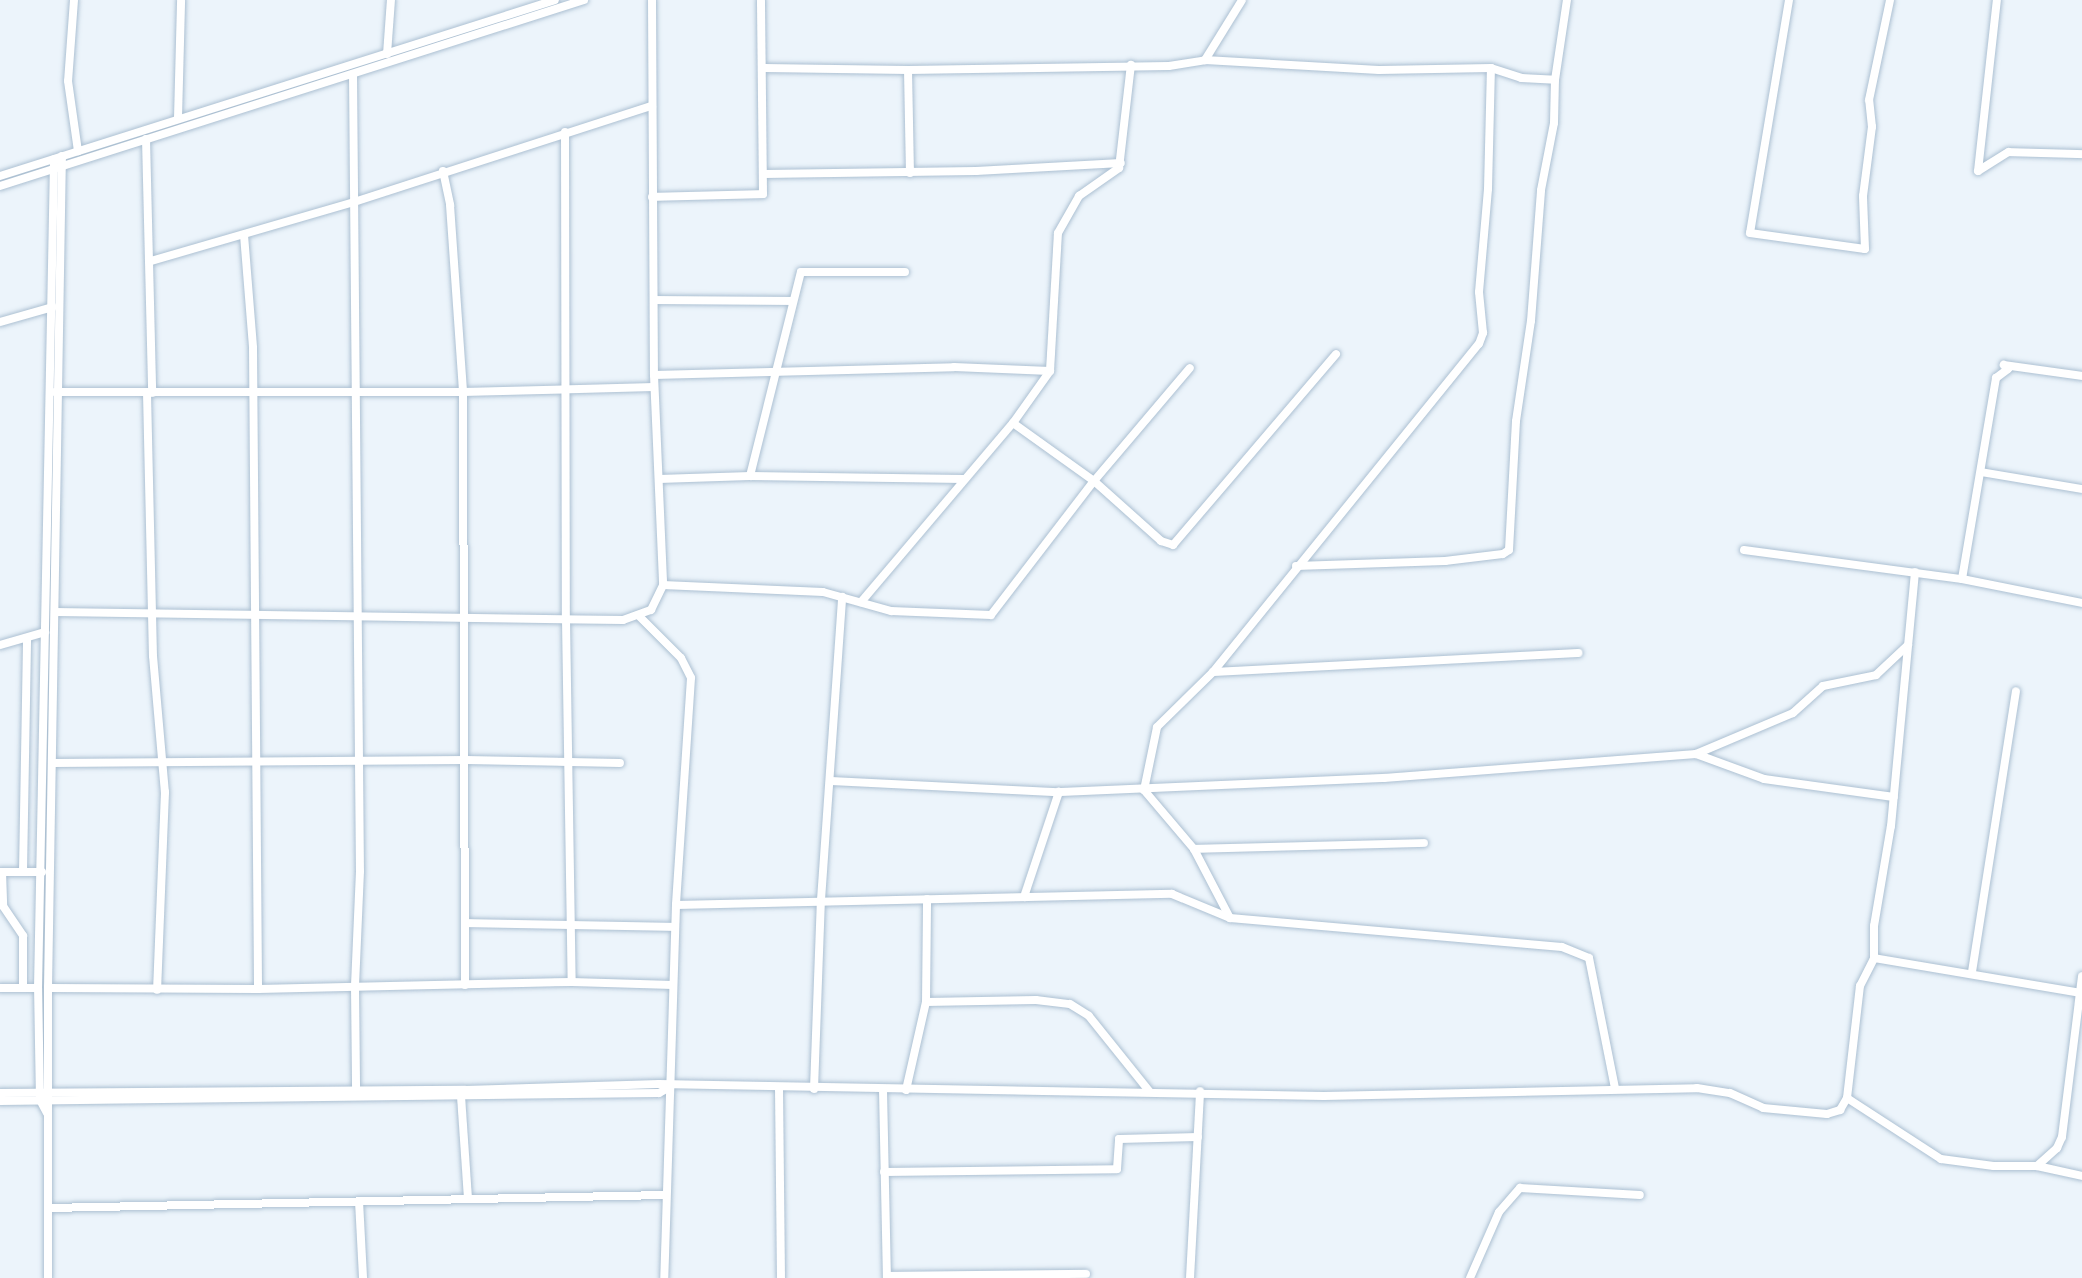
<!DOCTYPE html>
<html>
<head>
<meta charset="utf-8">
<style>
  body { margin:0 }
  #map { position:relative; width:2082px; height:1278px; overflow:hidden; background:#ecf4fb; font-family:"Nunito Sans",sans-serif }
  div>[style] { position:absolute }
  .roads { filter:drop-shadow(0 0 2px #acc0d2) drop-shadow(0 0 2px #acc0d2) }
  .minor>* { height:8px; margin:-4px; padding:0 4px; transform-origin:4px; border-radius:4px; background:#fff }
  span { translate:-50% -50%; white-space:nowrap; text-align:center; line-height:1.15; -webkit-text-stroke:4.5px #ecf4fb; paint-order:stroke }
</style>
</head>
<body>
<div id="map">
  <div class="roads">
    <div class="minor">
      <i style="left:74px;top:0;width:81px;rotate:94.2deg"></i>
      <i style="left:68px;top:81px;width:71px;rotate:81.9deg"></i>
      <i style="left:652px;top:0;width:375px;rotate:89.7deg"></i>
      <i style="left:654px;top:375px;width:210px;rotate:87.5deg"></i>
      <i style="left:663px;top:585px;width:160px;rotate:2.5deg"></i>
      <i style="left:823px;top:592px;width:71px;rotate:15.6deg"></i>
      <i style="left:891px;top:611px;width:100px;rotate:2.3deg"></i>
      <i style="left:991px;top:615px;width:169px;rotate:-52.5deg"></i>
      <i style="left:1094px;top:481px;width:148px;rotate:-49.7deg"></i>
      <i style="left:1789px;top:0;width:236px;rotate:99.5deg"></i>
      <i style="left:1750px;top:233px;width:116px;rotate:7.9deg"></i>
      <i style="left:1865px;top:249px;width:53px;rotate:-92.2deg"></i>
      <i style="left:1863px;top:196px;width:70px;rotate:-82.6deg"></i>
      <i style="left:1872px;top:127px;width:27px;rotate:-96deg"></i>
      <i style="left:1869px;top:100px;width:102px;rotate:-78.1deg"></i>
      <i style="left:387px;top:54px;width:54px;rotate:-85.8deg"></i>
      <i style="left:1205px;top:60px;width:70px;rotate:-58.3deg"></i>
      <i style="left:764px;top:68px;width:144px;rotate:0.8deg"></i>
      <i style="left:908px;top:70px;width:261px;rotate:-0.9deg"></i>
      <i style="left:1169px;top:66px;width:36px;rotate:-9deg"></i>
      <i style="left:1205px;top:60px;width:174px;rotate:3.3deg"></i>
      <i style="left:1379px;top:70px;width:112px;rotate:-1deg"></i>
      <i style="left:908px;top:70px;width:103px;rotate:88.9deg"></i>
      <i style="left:353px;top:74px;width:797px;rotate:89.5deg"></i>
      <i style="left:360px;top:871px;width:116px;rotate:92.5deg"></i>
      <i style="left:355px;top:987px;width:103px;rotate:89.4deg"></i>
      <i style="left:178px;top:118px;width:118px;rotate:-88.5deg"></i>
      <i style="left:565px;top:132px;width:488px;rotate:89.9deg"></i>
      <i style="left:566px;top:620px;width:362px;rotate:89.1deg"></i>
      <i style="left:146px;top:139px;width:254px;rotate:88.6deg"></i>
      <i style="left:443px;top:171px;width:35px;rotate:78deg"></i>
      <i style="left:450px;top:205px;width:187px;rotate:86deg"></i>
      <i style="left:463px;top:392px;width:593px;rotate:89.81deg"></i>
      <i style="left:1978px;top:171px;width:172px;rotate:-83.7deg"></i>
      <i style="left:1978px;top:171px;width:36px;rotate:-32deg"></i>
      <i style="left:2009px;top:152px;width:73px;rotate:1.6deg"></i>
      <i style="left:764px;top:174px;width:212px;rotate:-0.8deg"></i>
      <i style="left:976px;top:171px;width:145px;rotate:-3.2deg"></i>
      <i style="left:0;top:176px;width:582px;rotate:-17.59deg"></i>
      <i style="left:0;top:186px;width:613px;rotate:-17.67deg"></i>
      <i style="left:652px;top:197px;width:111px;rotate:-1.5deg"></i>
      <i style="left:763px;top:194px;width:194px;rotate:-90.6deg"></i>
      <i style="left:244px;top:235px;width:113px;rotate:85.4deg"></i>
      <i style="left:253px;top:348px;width:641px;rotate:89.55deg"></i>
      <i style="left:151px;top:261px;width:211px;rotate:-16.2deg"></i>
      <i style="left:354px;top:202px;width:313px;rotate:-17.9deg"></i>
      <i style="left:655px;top:300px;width:138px;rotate:0.4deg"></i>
      <i style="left:0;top:322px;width:55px;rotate:-15.8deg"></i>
      <i style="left:654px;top:375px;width:300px;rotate:-1.5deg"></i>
      <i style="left:954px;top:367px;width:96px;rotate:2.4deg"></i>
      <i style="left:55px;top:392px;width:408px"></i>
      <i style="left:463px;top:392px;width:191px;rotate:-1.5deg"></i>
      <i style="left:147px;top:393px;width:263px;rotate:88.7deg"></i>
      <i style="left:153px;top:656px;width:137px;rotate:85deg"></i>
      <i style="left:165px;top:792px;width:198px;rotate:92.3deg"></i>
      <i style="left:1013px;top:423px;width:100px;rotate:35.6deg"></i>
      <i style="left:1094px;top:481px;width:90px;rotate:41.8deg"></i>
      <i style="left:1161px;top:541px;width:13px;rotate:18deg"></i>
      <i style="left:1173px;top:545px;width:251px;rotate:-49.5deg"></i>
      <i style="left:1981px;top:472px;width:102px;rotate:9.6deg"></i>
      <i style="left:750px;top:476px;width:210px;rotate:-76deg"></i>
      <i style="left:801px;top:272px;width:104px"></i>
      <i style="left:659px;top:479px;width:91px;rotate:-1.9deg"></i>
      <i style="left:750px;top:476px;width:213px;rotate:0.8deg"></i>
      <i style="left:1744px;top:550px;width:220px;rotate:7.6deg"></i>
      <i style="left:1962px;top:579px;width:122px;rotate:11.3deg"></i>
      <i style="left:1296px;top:566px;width:149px;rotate:-1.9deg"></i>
      <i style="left:1445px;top:561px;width:58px;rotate:-6.9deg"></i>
      <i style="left:1503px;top:554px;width:7px;rotate:-34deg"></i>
      <i style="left:1509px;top:550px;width:129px;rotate:-86.9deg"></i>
      <i style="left:1516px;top:421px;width:101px;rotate:-81.5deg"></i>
      <i style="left:1531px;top:321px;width:131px;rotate:-85.6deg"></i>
      <i style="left:1541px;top:190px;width:68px;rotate:-79deg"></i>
      <i style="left:1554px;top:123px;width:43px;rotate:-88.7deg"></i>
      <i style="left:1962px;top:579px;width:204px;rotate:-80.4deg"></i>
      <i style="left:1996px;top:378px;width:15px;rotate:-37deg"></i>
      <i style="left:2008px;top:369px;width:6px;rotate:-135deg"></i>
      <i style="left:2004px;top:365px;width:79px;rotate:8deg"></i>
      <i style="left:861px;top:602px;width:235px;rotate:-49.7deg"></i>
      <i style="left:1013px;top:423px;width:64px;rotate:-54.6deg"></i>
      <i style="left:1050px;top:371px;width:138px;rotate:-86.7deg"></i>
      <i style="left:1058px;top:233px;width:43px;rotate:-60.4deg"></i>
      <i style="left:1079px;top:196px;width:49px;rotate:-35deg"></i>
      <i style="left:1119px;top:168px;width:104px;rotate:-83.4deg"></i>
      <i style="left:55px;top:612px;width:568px;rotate:0.81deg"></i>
      <i style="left:623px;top:620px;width:30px;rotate:-20deg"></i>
      <i style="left:651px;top:610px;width:28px;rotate:-64deg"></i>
      <i style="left:640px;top:617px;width:58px;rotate:45deg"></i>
      <i style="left:681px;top:658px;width:22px;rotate:63deg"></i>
      <i style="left:691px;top:678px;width:227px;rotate:93.8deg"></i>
      <i style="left:676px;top:905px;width:373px;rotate:91.8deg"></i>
      <i style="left:0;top:645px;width:47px;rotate:-16.1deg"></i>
      <i style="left:1213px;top:672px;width:366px;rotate:-3deg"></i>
      <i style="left:1696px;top:754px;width:105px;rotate:-22.9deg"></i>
      <i style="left:1793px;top:713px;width:40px;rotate:-42deg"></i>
      <i style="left:1823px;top:686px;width:54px;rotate:-11.7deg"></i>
      <i style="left:1876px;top:675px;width:44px;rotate:-43.2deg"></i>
      <i style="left:52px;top:763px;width:414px;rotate:-0.4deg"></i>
      <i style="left:466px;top:760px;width:154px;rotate:1.1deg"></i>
      <i style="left:830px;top:781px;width:229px;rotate:2.8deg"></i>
      <i style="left:1194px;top:849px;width:230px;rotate:-1.5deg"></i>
      <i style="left:0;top:872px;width:42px"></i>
      <i style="left:2px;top:872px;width:34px;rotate:88deg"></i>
      <i style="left:3px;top:906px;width:36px;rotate:56deg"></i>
      <i style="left:23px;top:936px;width:52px;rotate:90deg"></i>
      <i style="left:23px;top:872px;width:234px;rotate:-89deg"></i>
      <i style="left:1024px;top:897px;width:111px;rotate:-71.6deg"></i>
      <i style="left:1059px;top:792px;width:325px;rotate:-2.5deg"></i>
      <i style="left:1384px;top:778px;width:313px;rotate:-4.4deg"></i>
      <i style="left:1696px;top:754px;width:72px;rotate:20.2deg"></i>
      <i style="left:1764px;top:779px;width:131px;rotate:7.9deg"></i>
      <i style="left:676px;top:905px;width:496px;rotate:-1.3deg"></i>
      <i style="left:1172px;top:894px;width:63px;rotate:22.5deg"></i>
      <i style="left:1230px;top:918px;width:333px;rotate:5deg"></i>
      <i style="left:1562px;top:947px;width:29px;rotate:22deg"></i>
      <i style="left:1589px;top:958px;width:133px;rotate:78.7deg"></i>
      <i style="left:1230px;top:918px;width:78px;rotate:-117.6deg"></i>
      <i style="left:1194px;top:849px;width:77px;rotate:-130.3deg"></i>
      <i style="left:1144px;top:790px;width:64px;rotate:-78.3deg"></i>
      <i style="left:1157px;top:727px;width:78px;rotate:-44.5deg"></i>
      <i style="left:1213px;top:672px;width:422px;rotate:-51deg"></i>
      <i style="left:1479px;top:344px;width:12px;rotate:-70deg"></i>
      <i style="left:1483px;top:333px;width:41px;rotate:-95.6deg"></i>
      <i style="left:1479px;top:292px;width:103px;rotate:-85deg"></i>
      <i style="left:1488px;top:189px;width:121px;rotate:-88.6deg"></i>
      <i style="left:1491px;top:68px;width:32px;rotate:18deg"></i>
      <i style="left:1521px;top:78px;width:34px;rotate:3deg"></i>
      <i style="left:1555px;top:80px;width:81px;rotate:-81.5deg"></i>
      <i style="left:466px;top:923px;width:209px;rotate:1.1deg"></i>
      <i style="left:1874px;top:958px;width:209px;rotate:9.6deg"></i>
      <i style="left:1972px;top:972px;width:284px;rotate:-81.1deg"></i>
      <i style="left:0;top:988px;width:38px"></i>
      <i style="left:48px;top:988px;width:210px;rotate:0.3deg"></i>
      <i style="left:258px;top:989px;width:314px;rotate:-1.3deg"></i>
      <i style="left:572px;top:982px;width:101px;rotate:1.7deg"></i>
      <i style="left:926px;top:1002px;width:110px;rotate:-1deg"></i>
      <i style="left:1036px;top:1000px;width:34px;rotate:7deg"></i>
      <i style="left:1070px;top:1004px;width:22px;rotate:32deg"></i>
      <i style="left:1089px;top:1016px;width:96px;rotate:51.3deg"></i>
      <i style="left:779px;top:1088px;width:190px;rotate:89.4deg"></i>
      <i style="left:814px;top:1089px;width:189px;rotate:-87.9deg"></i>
      <i style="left:821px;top:900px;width:304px;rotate:-86deg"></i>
      <i style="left:883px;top:1090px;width:188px;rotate:88.8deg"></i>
      <i style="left:906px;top:1090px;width:90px;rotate:-77.2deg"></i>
      <i style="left:926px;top:1002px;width:103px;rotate:-89.4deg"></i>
      <i style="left:0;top:1093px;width:465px;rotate:-0.4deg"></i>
      <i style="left:465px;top:1090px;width:194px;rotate:-1.8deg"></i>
      <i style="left:659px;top:1084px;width:665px;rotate:1.03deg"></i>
      <i style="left:1324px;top:1096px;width:373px;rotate:-1.2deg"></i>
      <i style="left:1697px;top:1088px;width:33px;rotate:9deg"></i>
      <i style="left:1730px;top:1093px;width:36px;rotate:24deg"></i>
      <i style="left:1763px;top:1108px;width:64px;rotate:5.4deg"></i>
      <i style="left:1827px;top:1114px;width:14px;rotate:-17deg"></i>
      <i style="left:1840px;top:1110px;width:14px;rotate:-60deg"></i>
      <i style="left:1847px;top:1098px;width:113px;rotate:-83.4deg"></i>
      <i style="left:1860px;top:986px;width:31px;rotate:-63deg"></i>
      <i style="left:1874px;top:958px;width:32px;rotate:-90deg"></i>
      <i style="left:1874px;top:926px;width:101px;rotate:-80.4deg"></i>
      <i style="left:1891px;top:826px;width:255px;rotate:-84.6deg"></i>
      <i style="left:461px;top:1096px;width:102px;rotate:86.1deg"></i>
      <i style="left:1847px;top:1098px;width:112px;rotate:33deg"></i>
      <i style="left:1941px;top:1159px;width:53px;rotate:7.5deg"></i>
      <i style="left:1994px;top:1166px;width:43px"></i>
      <i style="left:2037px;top:1166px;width:46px;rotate:12.5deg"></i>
      <i style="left:0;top:1101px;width:659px;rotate:-0.7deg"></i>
      <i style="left:659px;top:1093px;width:13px;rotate:-29deg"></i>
      <i style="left:47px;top:1113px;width:15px;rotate:-118deg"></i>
      <i style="left:40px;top:1100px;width:112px;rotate:-91deg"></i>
      <i style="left:38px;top:988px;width:829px;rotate:-88.89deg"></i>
      <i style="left:2037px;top:1166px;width:27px;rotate:-42deg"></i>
      <i style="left:2057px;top:1148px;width:12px;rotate:-66deg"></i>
      <i style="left:2062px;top:1137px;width:162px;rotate:-82.9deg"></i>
      <i style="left:884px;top:1172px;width:233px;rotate:-0.7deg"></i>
      <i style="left:1117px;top:1169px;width:30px;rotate:-86deg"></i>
      <i style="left:1119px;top:1139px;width:79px;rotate:-1.5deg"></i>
      <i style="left:359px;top:1201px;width:77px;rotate:87deg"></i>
      <i style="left:49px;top:1208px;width:616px;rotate:-1.21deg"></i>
      <i style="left:887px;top:1276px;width:199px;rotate:-0.6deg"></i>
      <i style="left:48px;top:1278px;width:290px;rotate:-90deg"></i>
      <i style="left:48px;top:988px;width:832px;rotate:-89.04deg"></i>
      <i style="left:1190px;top:1278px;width:187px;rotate:-86.9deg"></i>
      <i style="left:1470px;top:1278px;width:72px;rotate:-66.3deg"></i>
      <i style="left:1499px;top:1212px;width:32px;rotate:-49deg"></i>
      <i style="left:1520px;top:1188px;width:120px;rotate:3.3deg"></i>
    </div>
  </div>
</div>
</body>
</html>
